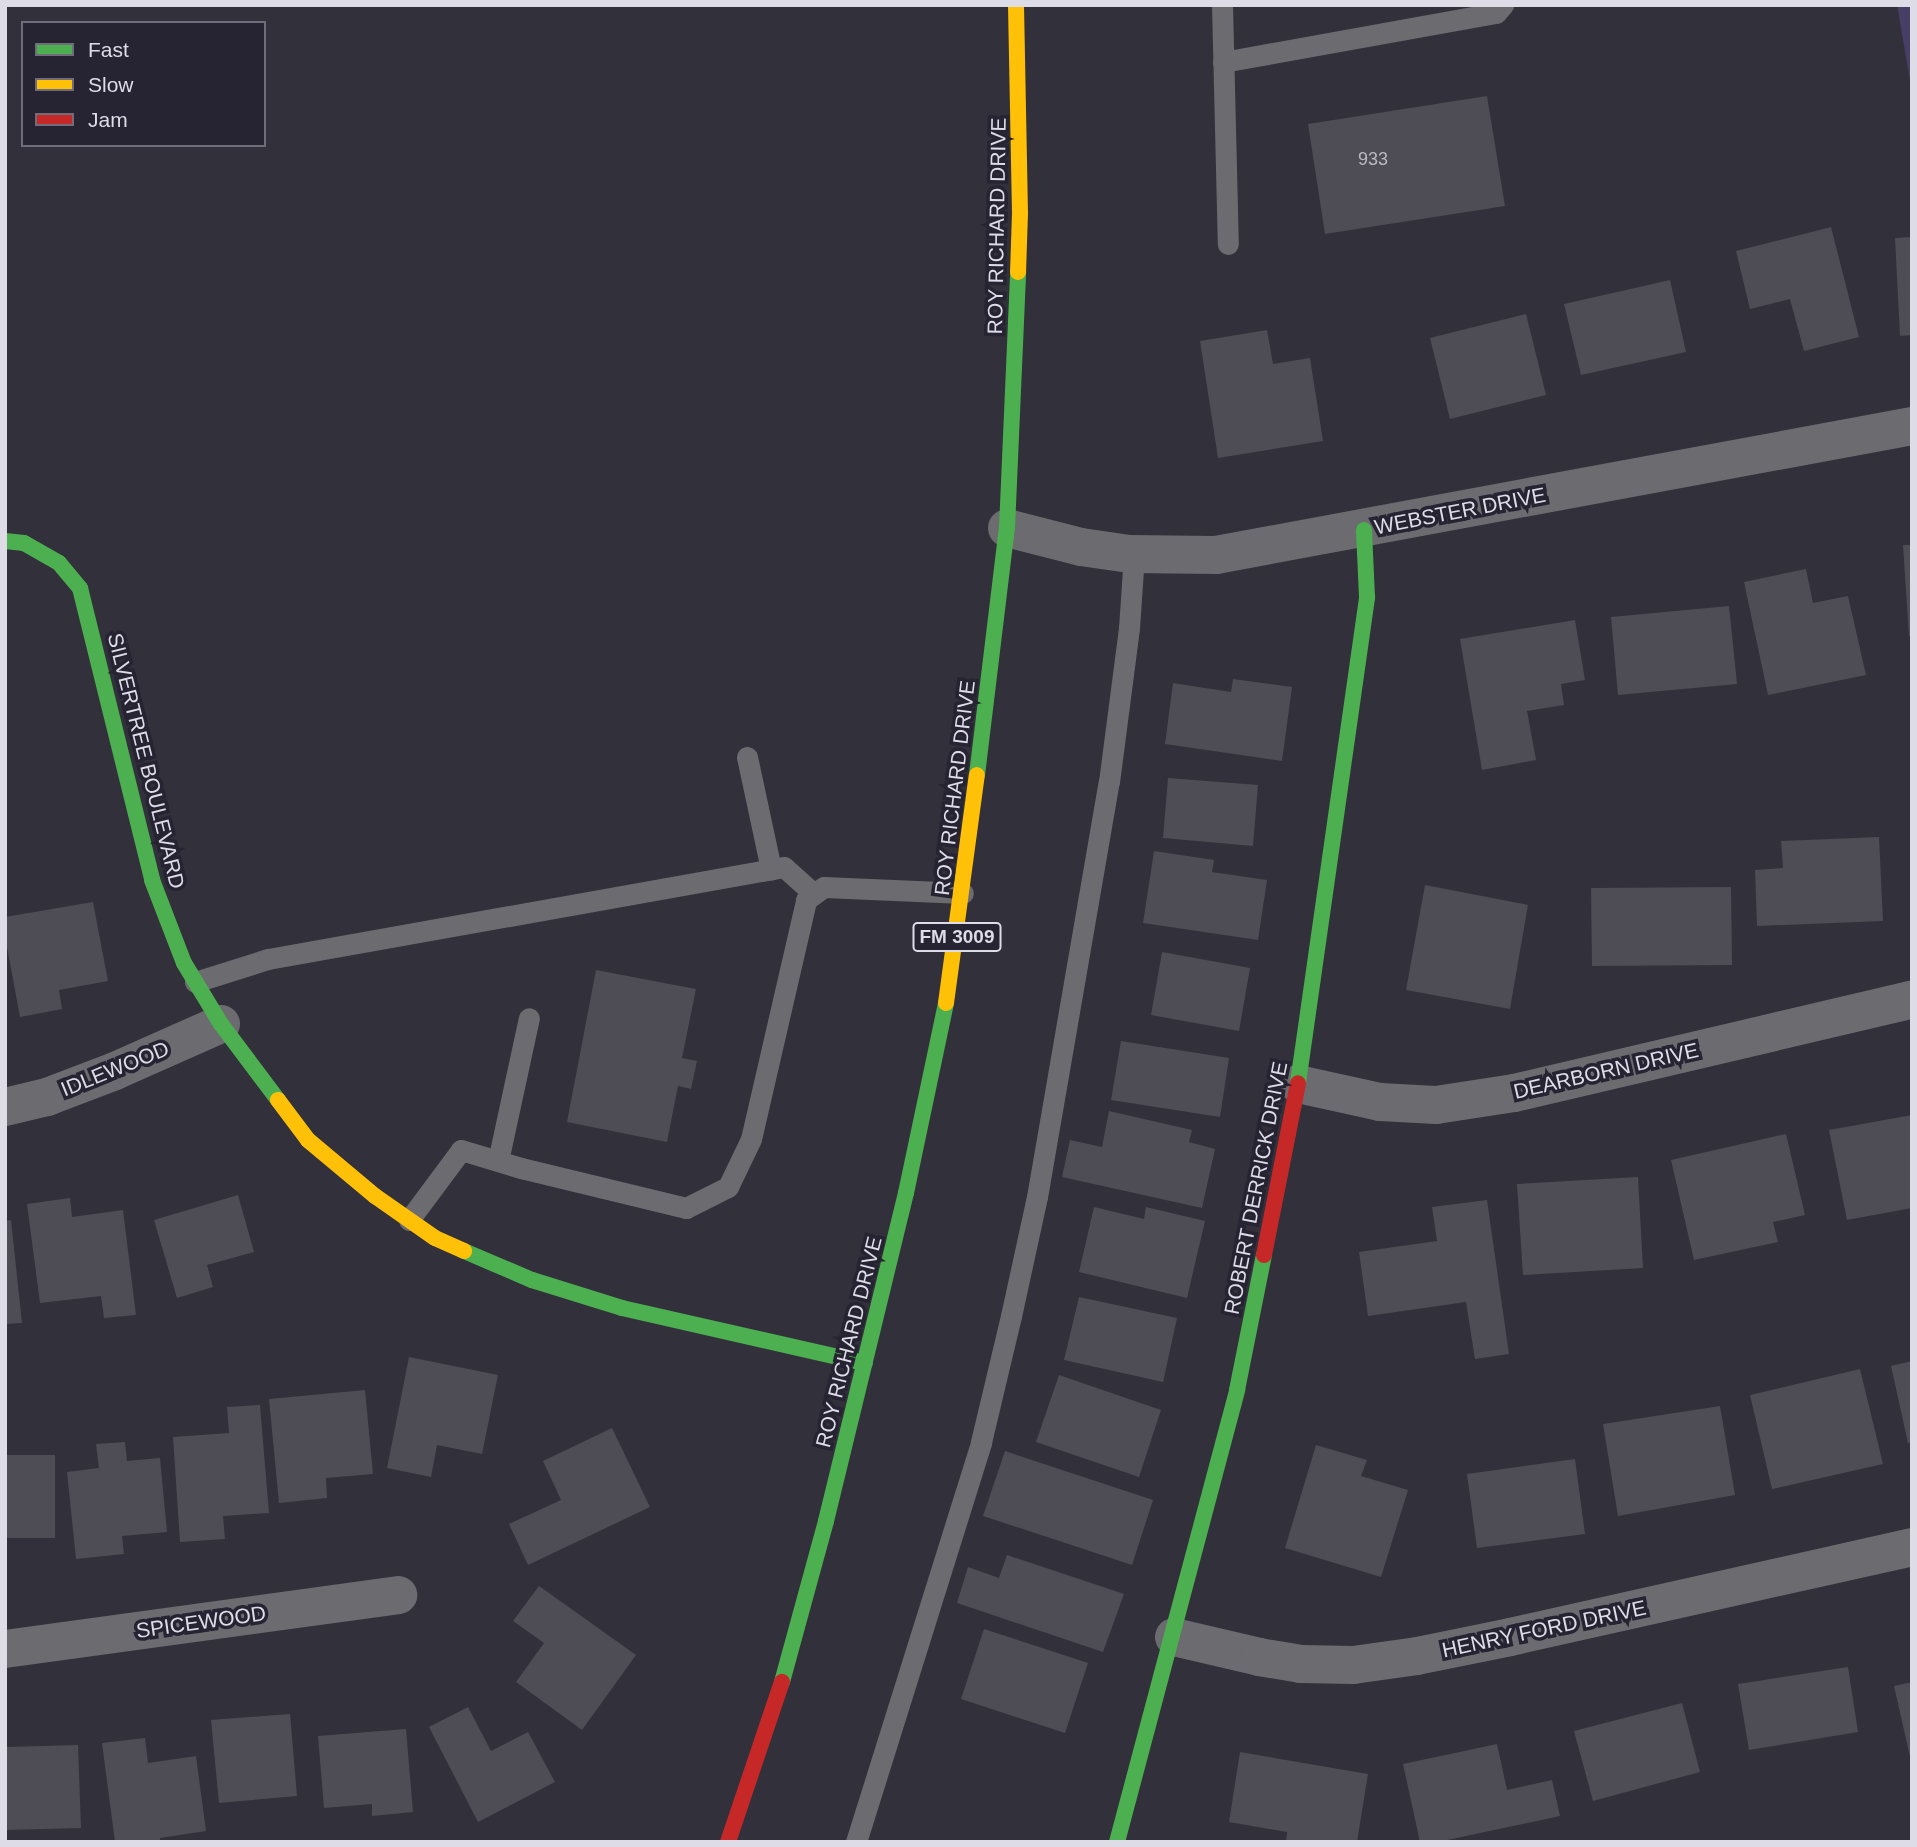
<!DOCTYPE html>
<html>
<head>
<meta charset="utf-8">
<style>
  body { margin:0 }
  #map { position:relative; width:1917px; height:1847px; overflow:hidden; background:#32303a; font-family:Helvetica,sans-serif }
  div>[style] { position:absolute }
  .green>* { inset:0; background:#483e66 }
  .building>* { inset:0; background:#4e4c54 }
  .lane>* { height:21px; margin:-10.5px; padding:0 10.5px; transform-origin:10.5px; border-radius:10.5px; background:#6b6b70 }
  .street>* { height:38px; margin:-19px; padding:0 19px; transform-origin:19px; border-radius:19px; background:#6b6b70 }
  .fast>* { height:16px; margin:-8px; padding:0 8px; transform-origin:8px; border-radius:8px; background:#4caf50 }
  .slow>* { height:16px; margin:-8px; padding:0 8px; transform-origin:8px; border-radius:8px; background:#ffc107 }
  .jam>* { height:16px; margin:-8px; padding:0 8px; transform-origin:8px; border-radius:8px; background:#c62828 }
  span { translate:-50% -50%; white-space:nowrap; text-align:center; line-height:1.15; -webkit-text-stroke:7px #262333; paint-order:stroke }
  .number-label { font-size:18px; color:#bab8c2 }
  .number-label span { -webkit-text-stroke-width:0 }
  .shield-label span { padding:2px 5px; background:#262333; border:2px solid; border-radius:5px; -webkit-text-stroke-width:0 }
  .shield-label { font-size:19px; color:#dedce7; font-weight:700 }
  .street-label { font-size:21px; color:#dedce7 }
  .frame { position:absolute; inset:0; border:7px solid #dedce7; pointer-events:none }
  .legend { position:absolute; left:21px; top:21px; width:245px; height:126px; box-sizing:border-box; background:#262333; border:2px solid #706d7b; margin:0; padding:9px 12px; list-style:none; font-size:21px; color:#dedce7 }
  .legend li { display:flex; align-items:center; gap:14px; height:35px }
  .legend b { width:35px; border:2px solid #706d7b }
</style>
</head>
<body>
<div id="map">
  <div class="green">
    <i style="clip-path:polygon(1897px 5px,1912px 5px,1912px 92px)"></i>
  </div>
  <div class="building">
    <i style="clip-path:polygon(1487px 96px,1505px 206px,1325px 234px,1308px 124px)"></i>
    <i style="clip-path:polygon(1831px 227px,1859px 337px,1804px 351px,1790px 299px,1750px 309px,1736px 251px)"></i>
    <i style="clip-path:polygon(1912px 237px,1912px 335px,1900px 336px,1895px 238px)"></i>
    <i style="clip-path:polygon(1670px 280px,1686px 352px,1581px 375px,1564px 304px)"></i>
    <i style="clip-path:polygon(1526px 314px,1546px 395px,1450px 419px,1430px 338px)"></i>
    <i style="clip-path:polygon(1267px 330px,1273px 364px,1310px 358px,1323px 441px,1218px 458px,1200px 341px)"></i>
    <i style="clip-path:polygon(1903px 545px,1912px 545px,1912px 636px,1909px 636px)"></i>
    <i style="clip-path:polygon(1806px 569px,1813px 603px,1848px 596px,1866px 675px,1768px 695px,1744px 582px)"></i>
    <i style="clip-path:polygon(1729px 606px,1737px 684px,1618px 695px,1611px 617px)"></i>
    <i style="clip-path:polygon(1575px 620px,1585px 680px,1561px 684px,1564px 705px,1527px 711px,1536px 760px,1482px 770px,1460px 639px)"></i>
    <i style="clip-path:polygon(1233px 679px,1292px 687px,1282px 761px,1165px 744px,1173px 683px,1231px 692px)"></i>
    <i style="clip-path:polygon(1168px 778px,1258px 785px,1253px 846px,1163px 838px)"></i>
    <i style="clip-path:polygon(1879px 837px,1883px 921px,1757px 926px,1755px 870px,1783px 868px,1781px 841px)"></i>
    <i style="clip-path:polygon(1154px 851px,1214px 860px,1212px 872px,1267px 880px,1258px 940px,1143px 923px)"></i>
    <i style="clip-path:polygon(1425px 885px,1528px 905px,1510px 1009px,1406px 990px)"></i>
    <i style="clip-path:polygon(1731px 887px,1732px 965px,1592px 966px,1591px 888px)"></i>
    <i style="clip-path:polygon(93px 902px,108px 981px,59px 990px,62px 1009px,20px 1017px,5px 936px,5px 917px)"></i>
    <i style="clip-path:polygon(1162px 952px,1250px 968px,1239px 1031px,1151px 1015px)"></i>
    <i style="clip-path:polygon(596px 970px,696px 989px,682px 1058px,697px 1061px,691px 1089px,678px 1086px,667px 1142px,567px 1122px)"></i>
    <i style="clip-path:polygon(1121px 1041px,1229px 1058px,1220px 1117px,1111px 1100px)"></i>
    <i style="clip-path:polygon(1109px 1111px,1192px 1130px,1189px 1142px,1215px 1149px,1202px 1208px,1062px 1177px,1070px 1140px,1102px 1147px)"></i>
    <i style="clip-path:polygon(1912px 1115px,1912px 1208px,1847px 1220px,1829px 1130px)"></i>
    <i style="clip-path:polygon(1786px 1134px,1805px 1215px,1773px 1222px,1778px 1242px,1694px 1260px,1671px 1160px)"></i>
    <i style="clip-path:polygon(1638px 1177px,1643px 1268px,1523px 1275px,1517px 1184px)"></i>
    <i style="clip-path:polygon(238px 1195px,254px 1252px,207px 1265px,213px 1287px,177px 1298px,154px 1220px)"></i>
    <i style="clip-path:polygon(70px 1198px,72px 1217px,123px 1210px,136px 1315px,104px 1318px,101px 1296px,40px 1303px,27px 1204px)"></i>
    <i style="clip-path:polygon(1487px 1200px,1509px 1354px,1475px 1359px,1466px 1302px,1368px 1316px,1359px 1252px,1437px 1241px,1432px 1207px)"></i>
    <i style="clip-path:polygon(1094px 1207px,1144px 1219px,1146px 1207px,1205px 1221px,1187px 1298px,1079px 1272px)"></i>
    <i style="clip-path:polygon(11px 1220px,22px 1323px,5px 1324px,5px 1221px)"></i>
    <i style="clip-path:polygon(1079px 1297px,1177px 1318px,1163px 1382px,1064px 1360px)"></i>
    <i style="clip-path:polygon(409px 1357px,498px 1375px,482px 1454px,437px 1445px,431px 1477px,387px 1468px)"></i>
    <i style="clip-path:polygon(1912px 1361px,1912px 1442px,1908px 1443px,1891px 1366px)"></i>
    <i style="clip-path:polygon(1860px 1369px,1883px 1464px,1772px 1489px,1750px 1395px)"></i>
    <i style="clip-path:polygon(1059px 1375px,1161px 1410px,1139px 1477px,1036px 1442px)"></i>
    <i style="clip-path:polygon(365px 1390px,373px 1474px,326px 1478px,327px 1498px,279px 1503px,269px 1399px)"></i>
    <i style="clip-path:polygon(260px 1405px,269px 1513px,223px 1516px,225px 1539px,180px 1542px,173px 1437px,229px 1433px,227px 1407px)"></i>
    <i style="clip-path:polygon(1720px 1406px,1735px 1495px,1618px 1516px,1603px 1424px)"></i>
    <i style="clip-path:polygon(612px 1428px,650px 1507px,528px 1565px,509px 1524px,561px 1500px,543px 1461px)"></i>
    <i style="clip-path:polygon(125px 1442px,127px 1461px,160px 1458px,167px 1532px,122px 1536px,124px 1554px,76px 1559px,67px 1472px,99px 1468px,96px 1444px)"></i>
    <i style="clip-path:polygon(1316px 1445px,1367px 1460px,1361px 1476px,1408px 1490px,1381px 1577px,1285px 1548px)"></i>
    <i style="clip-path:polygon(1005px 1451px,1153px 1500px,1132px 1565px,983px 1516px)"></i>
    <i style="clip-path:polygon(5px 1455px,55px 1455px,55px 1538px,5px 1538px)"></i>
    <i style="clip-path:polygon(1575px 1459px,1585px 1534px,1477px 1548px,1467px 1474px)"></i>
    <i style="clip-path:polygon(1007px 1555px,1124px 1594px,1103px 1652px,957px 1603px,968px 1567px,999px 1578px)"></i>
    <i style="clip-path:polygon(539px 1586px,636px 1655px,582px 1730px,516px 1682px,544px 1643px,513px 1621px)"></i>
    <i style="clip-path:polygon(984px 1629px,1088px 1663px,1065px 1733px,961px 1699px)"></i>
    <i style="clip-path:polygon(1848px 1667px,1858px 1732px,1749px 1750px,1738px 1684px)"></i>
    <i style="clip-path:polygon(1912px 1682px,1912px 1761px,1911px 1761px,1894px 1686px)"></i>
    <i style="clip-path:polygon(1682px 1703px,1700px 1772px,1593px 1801px,1574px 1731px)"></i>
    <i style="clip-path:polygon(468px 1707px,491px 1751px,528px 1732px,555px 1782px,478px 1822px,429px 1727px)"></i>
    <i style="clip-path:polygon(290px 1714px,297px 1796px,219px 1803px,211px 1720px)"></i>
    <i style="clip-path:polygon(406px 1729px,413px 1812px,372px 1816px,372px 1804px,324px 1808px,318px 1736px)"></i>
    <i style="clip-path:polygon(145px 1738px,148px 1763px,196px 1756px,206px 1831px,160px 1838px,160px 1842px,115px 1842px,102px 1743px)"></i>
    <i style="clip-path:polygon(1497px 1744px,1507px 1790px,1552px 1780px,1560px 1816px,1438px 1842px,1420px 1842px,1403px 1764px)"></i>
    <i style="clip-path:polygon(78px 1745px,81px 1828px,6px 1830px,5px 1747px)"></i>
    <i style="clip-path:polygon(1240px 1752px,1368px 1774px,1357px 1842px,1286px 1842px,1287px 1832px,1229px 1822px)"></i>
  </div>
  <div class="lane">
    <i style="left:1222px;top:5px;width:239px;rotate:88.6deg"></i>
    <i style="left:1223px;top:62px;width:277px;rotate:-10.2deg"></i>
    <i style="left:1496px;top:13px;width:11px;rotate:-49deg"></i>
    <i style="left:747px;top:757px;width:115px;rotate:77.9deg"></i>
    <i style="left:195px;top:982px;width:77px;rotate:-17.5deg"></i>
    <i style="left:268px;top:959px;width:524px;rotate:-10.11deg"></i>
    <i style="left:784px;top:867px;width:40px;rotate:42deg"></i>
    <i style="left:498px;top:1161px;width:146px;rotate:-77.8deg"></i>
    <i style="left:409px;top:1220px;width:87px;rotate:-53.4deg"></i>
    <i style="left:461px;top:1150px;width:63px;rotate:16.7deg"></i>
    <i style="left:521px;top:1168px;width:170px;rotate:13.6deg"></i>
    <i style="left:686px;top:1208px;width:47px;rotate:-26.6deg"></i>
    <i style="left:728px;top:1187px;width:53px;rotate:-64.4deg"></i>
    <i style="left:751px;top:1139px;width:245px;rotate:-77deg"></i>
    <i style="left:806px;top:900px;width:22px;rotate:-36deg"></i>
    <i style="left:824px;top:887px;width:139px;rotate:2.5deg"></i>
    <i style="left:856px;top:1842px;width:419px;rotate:-72.6deg"></i>
    <i style="left:981px;top:1442px;width:130px;rotate:-76.6deg"></i>
    <i style="left:1011px;top:1316px;width:122px;rotate:-77.7deg"></i>
    <i style="left:1037px;top:1197px;width:421px;rotate:-80.2deg"></i>
    <i style="left:1109px;top:782px;width:155px;rotate:-82.6deg"></i>
    <i style="left:1129px;top:628px;width:74px;rotate:-86.1deg"></i>
  </div>
  <div class="street">
    <i style="left:1007px;top:528px;width:76px;rotate:14.4deg"></i>
    <i style="left:1081px;top:547px;width:49px;rotate:8.3deg"></i>
    <i style="left:1129px;top:554px;width:87px;rotate:0.7deg"></i>
    <i style="left:1216px;top:555px;width:708px;rotate:-10.5deg"></i>
    <i style="left:1298px;top:1084px;width:84px;rotate:12.4deg"></i>
    <i style="left:1380px;top:1102px;width:56px;rotate:3.1deg"></i>
    <i style="left:1436px;top:1105px;width:79px;rotate:-8.7deg"></i>
    <i style="left:1514px;top:1093px;width:409px;rotate:-13.2deg"></i>
    <i style="left:5px;top:1107px;width:43px;rotate:-13.4deg"></i>
    <i style="left:47px;top:1097px;width:73px;rotate:-20.9deg"></i>
    <i style="left:115px;top:1071px;width:116px;rotate:-23.9deg"></i>
    <i style="left:1174px;top:1637px;width:87px;rotate:13.2deg"></i>
    <i style="left:1259px;top:1657px;width:43px;rotate:9.5deg"></i>
    <i style="left:1301px;top:1664px;width:52px;rotate:1.1deg"></i>
    <i style="left:1353px;top:1665px;width:65px;rotate:-8deg"></i>
    <i style="left:1417px;top:1656px;width:95px;rotate:-11.5deg"></i>
    <i style="left:1510px;top:1637px;width:412px;rotate:-12.6deg"></i>
    <i style="left:5px;top:1649px;width:397px;rotate:-7.8deg"></i>
  </div>
  <div class="fast">
    <i style="left:5px;top:541px;width:19px;rotate:6deg"></i>
    <i style="left:24px;top:543px;width:40px;rotate:29.7deg"></i>
    <i style="left:59px;top:563px;width:33px;rotate:50deg"></i>
    <i style="left:80px;top:588px;width:301px;rotate:76.1deg"></i>
    <i style="left:152px;top:880px;width:89px;rotate:68.9deg"></i>
    <i style="left:184px;top:963px;width:71px;rotate:58.8deg"></i>
    <i style="left:221px;top:1024px;width:95px;rotate:53.1deg"></i>
    <i style="left:977px;top:775px;width:249px;rotate:-83.1deg"></i>
    <i style="left:1007px;top:528px;width:256px;rotate:-87.5deg"></i>
    <i style="left:1298px;top:1083px;width:491px;rotate:-81.9deg"></i>
    <i style="left:1367px;top:597px;width:67px;rotate:-92.6deg"></i>
    <i style="left:464px;top:1251px;width:74px;rotate:23.1deg"></i>
    <i style="left:532px;top:1280px;width:94px;rotate:17.3deg"></i>
    <i style="left:622px;top:1308px;width:249px;rotate:12.8deg"></i>
    <i style="left:782px;top:1682px;width:167px;rotate:-74.7deg"></i>
    <i style="left:826px;top:1521px;width:338px;rotate:-76.3deg"></i>
    <i style="left:906px;top:1193px;width:194px;rotate:-78.1deg"></i>
    <i style="left:1117px;top:1842px;width:468px;rotate:-75.1deg"></i>
    <i style="left:1237px;top:1390px;width:138px;rotate:-78.7deg"></i>
  </div>
  <div class="slow">
    <i style="left:1016px;top:5px;width:208px;rotate:88.9deg"></i>
    <i style="left:1020px;top:213px;width:59px;rotate:91.9deg"></i>
    <i style="left:946px;top:1003px;width:230px;rotate:-82.3deg"></i>
    <i style="left:278px;top:1100px;width:50px;rotate:53.1deg"></i>
    <i style="left:308px;top:1140px;width:87px;rotate:39.9deg"></i>
    <i style="left:375px;top:1196px;width:73px;rotate:35deg"></i>
    <i style="left:435px;top:1238px;width:32px;rotate:24deg"></i>
  </div>
  <div class="jam">
    <i style="left:1264px;top:1255px;width:175px;rotate:-78.8deg"></i>
    <i style="left:728px;top:1842px;width:169px;rotate:-71.4deg"></i>
  </div>
  <div class="number-label">
    <span style="left:1373px;top:159px">933</span>
  </div>
  <div class="shield-label">
    <span style="left:957px;top:937px">FM 3009</span>
  </div>
  <div class="street-label">
    <span style="left:997px;top:226px;rotate:-89deg">ROY RICHARD DRIVE</span>
    <span style="left:1460px;top:511px;rotate:-11deg">WEBSTER DRIVE</span>
    <span style="left:146px;top:761px;rotate:76deg">SILVERTREE BOULEVARD</span>
    <span style="left:955px;top:788px;rotate:-83deg">ROY RICHARD DRIVE</span>
    <span style="left:115px;top:1069px;rotate:-22deg">IDLEWOOD</span>
    <span style="left:1606px;top:1071px;rotate:-13deg">DEARBORN DRIVE</span>
    <span style="left:1256px;top:1188px;rotate:-79deg">ROBERT DERRICK DRIVE</span>
    <span style="left:849px;top:1342px;rotate:-76deg">ROY RICHARD DRIVE</span>
    <span style="left:201px;top:1622px;rotate:-8deg">SPICEWOOD</span>
    <span style="left:1544px;top:1629px;rotate:-12deg">HENRY FORD DRIVE</span>
  </div>
  <div class="frame"></div>
  <ul class="legend">
  <li><b style="height:9px;background:#4caf50"></b>Fast</li>
  <li><b style="height:9px;background:#ffc107"></b>Slow</li>
  <li><b style="height:9px;background:#c62828"></b>Jam</li>
  </ul>
</div>
</body>
</html>
